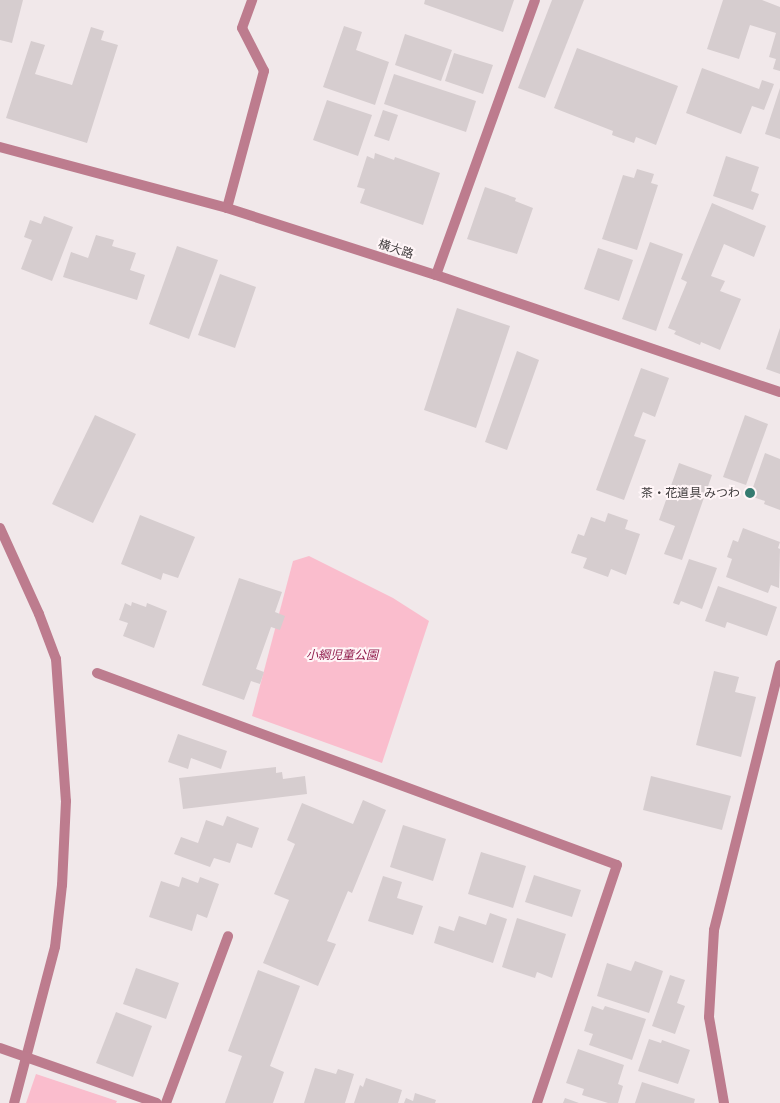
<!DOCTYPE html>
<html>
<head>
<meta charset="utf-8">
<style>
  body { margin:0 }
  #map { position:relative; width:780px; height:1103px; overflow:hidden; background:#f1e8ea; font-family:Merriweather,"Noto Sans JP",serif }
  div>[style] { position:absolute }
  .green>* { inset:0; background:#fabdcd }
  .building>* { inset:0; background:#d6cdcf }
  .lane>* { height:10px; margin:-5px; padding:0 5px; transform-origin:5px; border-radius:5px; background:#bd7c8e }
  .street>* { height:10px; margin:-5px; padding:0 5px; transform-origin:5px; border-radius:5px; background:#bd7c8e }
  .dots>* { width:14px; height:14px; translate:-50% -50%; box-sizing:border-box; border:2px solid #fff5f7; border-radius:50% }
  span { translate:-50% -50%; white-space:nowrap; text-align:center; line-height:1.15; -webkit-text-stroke:4px #fff5f7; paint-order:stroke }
  .street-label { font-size:12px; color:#3e3a3b }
  .poi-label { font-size:12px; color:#3e3a3b }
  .right { translate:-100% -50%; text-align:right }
  .park-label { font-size:12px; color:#911c4c; font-style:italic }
</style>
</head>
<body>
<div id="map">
  <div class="green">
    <i style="clip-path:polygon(309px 556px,393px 598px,429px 621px,382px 763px,252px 716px,293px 561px)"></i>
    <i style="clip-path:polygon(36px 1074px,117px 1101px,116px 1103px,26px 1103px)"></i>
  </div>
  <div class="building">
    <i style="clip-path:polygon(0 0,23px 0,12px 43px,0 40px)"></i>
    <i style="clip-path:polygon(425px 0,514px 0,503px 32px,424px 4px)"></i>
    <i style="clip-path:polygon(552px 0,584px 0,545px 98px,518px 88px)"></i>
    <i style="clip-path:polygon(723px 0,762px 0,780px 7px,780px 71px,773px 69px,776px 59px,769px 57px,776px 33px,750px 25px,739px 59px,707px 49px)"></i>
    <i style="clip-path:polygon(344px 26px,362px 32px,356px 50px,389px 62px,375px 105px,323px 87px)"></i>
    <i style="clip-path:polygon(91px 27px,104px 31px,101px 40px,118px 45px,87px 143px,6px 118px,31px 41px,45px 45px,35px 74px,72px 85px)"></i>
    <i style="clip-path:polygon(405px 34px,452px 50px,441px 81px,395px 65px)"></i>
    <i style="clip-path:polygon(577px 48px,678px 86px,656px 145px,636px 137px,634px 143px,612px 135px,613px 131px,554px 108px)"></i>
    <i style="clip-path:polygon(454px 53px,493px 65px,483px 94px,445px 81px)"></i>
    <i style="clip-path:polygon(702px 68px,759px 89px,762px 80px,774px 84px,764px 110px,752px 106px,741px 134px,686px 113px)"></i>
    <i style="clip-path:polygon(394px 74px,476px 101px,466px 132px,384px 104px)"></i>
    <i style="clip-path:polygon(780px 88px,780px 139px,765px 134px)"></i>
    <i style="clip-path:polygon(327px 100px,372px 115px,358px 156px,313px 140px)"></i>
    <i style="clip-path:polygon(383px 110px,398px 115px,389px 141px,374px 136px)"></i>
    <i style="clip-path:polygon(375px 153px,394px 160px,395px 157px,440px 173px,423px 225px,360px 203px,365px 189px,357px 187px,367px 156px,374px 159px)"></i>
    <i style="clip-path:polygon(726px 156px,759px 167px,751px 191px,759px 194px,753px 210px,713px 196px)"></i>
    <i style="clip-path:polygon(637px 169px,654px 174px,651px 183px,658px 185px,637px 250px,602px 239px,623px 175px,634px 178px)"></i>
    <i style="clip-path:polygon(485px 187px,516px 198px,515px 201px,533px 208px,517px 254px,467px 239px)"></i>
    <i style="clip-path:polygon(712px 203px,766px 226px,754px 257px,724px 244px,711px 276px,725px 281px,720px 291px,741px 299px,720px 350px,701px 342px,700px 345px,674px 334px,676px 331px,668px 328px,687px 282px,681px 279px)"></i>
    <i style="clip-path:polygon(44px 216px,73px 227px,52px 281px,21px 269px,32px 240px,24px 237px,30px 220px,41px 224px)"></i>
    <i style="clip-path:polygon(96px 235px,114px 240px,112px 246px,136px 253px,130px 270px,145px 275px,137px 300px,63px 277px,71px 252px,88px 258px)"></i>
    <i style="clip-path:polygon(650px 242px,683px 254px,656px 331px,622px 319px)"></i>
    <i style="clip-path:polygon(177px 246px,218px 260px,189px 339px,149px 324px)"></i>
    <i style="clip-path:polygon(598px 248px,633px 260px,619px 301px,584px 289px)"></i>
    <i style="clip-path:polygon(220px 274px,256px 287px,235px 348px,198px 335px)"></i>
    <i style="clip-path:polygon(457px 308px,510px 326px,476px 428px,424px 410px)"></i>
    <i style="clip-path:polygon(780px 328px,780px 374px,766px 369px)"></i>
    <i style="clip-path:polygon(517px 351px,539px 360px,507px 450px,485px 442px)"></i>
    <i style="clip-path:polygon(641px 368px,669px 378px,655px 417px,643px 412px,634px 436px,646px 440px,624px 500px,596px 490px)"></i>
    <i style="clip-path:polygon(95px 415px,136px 434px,93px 523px,52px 504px)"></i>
    <i style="clip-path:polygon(745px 415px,768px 424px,746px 485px,723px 477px)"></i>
    <i style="clip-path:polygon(765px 453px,780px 459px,780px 510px,764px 504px,765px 501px,750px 496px)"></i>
    <i style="clip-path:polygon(679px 463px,712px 475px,682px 560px,664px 554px,675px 526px,659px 520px)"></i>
    <i style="clip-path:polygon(608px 513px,628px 520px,625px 529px,640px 534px,626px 575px,611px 569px,608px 577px,583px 568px,587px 558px,571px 553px,578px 534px,584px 536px,591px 517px,605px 522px)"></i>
    <i style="clip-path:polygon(140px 515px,195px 537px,178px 578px,163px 573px,161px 580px,121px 564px)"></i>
    <i style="clip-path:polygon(743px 528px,780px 542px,778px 548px,780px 549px,779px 588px,771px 585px,768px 593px,726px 577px,732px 559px,727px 557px,733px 540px,738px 542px)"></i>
    <i style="clip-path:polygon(689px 559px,717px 568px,702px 609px,681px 601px,679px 605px,673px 603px)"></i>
    <i style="clip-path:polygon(239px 578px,282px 592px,275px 612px,285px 616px,280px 630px,271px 627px,256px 669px,264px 672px,260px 684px,251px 681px,244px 700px,202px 685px)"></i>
    <i style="clip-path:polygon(718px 586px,777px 607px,767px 636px,727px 622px,725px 628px,705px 621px)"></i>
    <i style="clip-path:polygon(132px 602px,146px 607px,147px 603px,167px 611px,154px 648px,123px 636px,128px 623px,119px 620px,125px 603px,131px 606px)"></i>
    <i style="clip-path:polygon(714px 671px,739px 677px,735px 692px,756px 697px,741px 757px,696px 745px)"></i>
    <i style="clip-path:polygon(178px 734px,227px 751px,221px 769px,191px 758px,188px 769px,168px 762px)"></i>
    <i style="clip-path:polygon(276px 767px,276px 773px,282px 772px,283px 779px,305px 776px,307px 794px,183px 809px,179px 778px)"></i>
    <i style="clip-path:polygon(651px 776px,731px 796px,722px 830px,643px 810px)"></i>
    <i style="clip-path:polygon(363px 800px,386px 810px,352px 893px,348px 891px,327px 941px,336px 944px,318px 986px,263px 963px,289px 900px,274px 894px,295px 844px,287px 840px,302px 803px,353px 824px)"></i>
    <i style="clip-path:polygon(227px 816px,259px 828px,252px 848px,237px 843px,230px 863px,214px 858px,210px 867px,174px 854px,181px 837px,198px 843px,206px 820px,223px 826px)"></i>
    <i style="clip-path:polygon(403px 825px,446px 839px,433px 881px,390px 867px)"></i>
    <i style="clip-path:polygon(481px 852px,526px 866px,513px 908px,468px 894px)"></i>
    <i style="clip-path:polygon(534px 875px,581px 890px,572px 917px,525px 902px)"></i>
    <i style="clip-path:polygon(383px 876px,402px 882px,397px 898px,423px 906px,413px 935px,368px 921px)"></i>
    <i style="clip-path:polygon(182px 877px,198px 883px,200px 877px,219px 884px,207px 918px,197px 914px,192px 931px,149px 917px,161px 881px,179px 887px)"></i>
    <i style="clip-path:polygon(490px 913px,507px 919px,493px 963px,434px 943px,439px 926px,454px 931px,459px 916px,486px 925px)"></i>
    <i style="clip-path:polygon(517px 918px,566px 934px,552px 978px,537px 972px,535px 978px,502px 967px)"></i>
    <i style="clip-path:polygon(635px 961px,663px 971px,649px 1013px,597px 996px,607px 963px,631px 971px)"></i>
    <i style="clip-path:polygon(136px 968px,179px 983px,166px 1019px,123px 1004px)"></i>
    <i style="clip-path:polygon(258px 970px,300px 986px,270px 1066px,284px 1072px,273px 1103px,225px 1103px,242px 1056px,228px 1051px)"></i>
    <i style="clip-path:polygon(670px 975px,685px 980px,677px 1003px,685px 1006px,675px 1034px,652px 1026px)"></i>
    <i style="clip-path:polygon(592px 1006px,603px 1010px,605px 1006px,646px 1019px,632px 1060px,589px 1045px,593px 1034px,584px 1031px)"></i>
    <i style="clip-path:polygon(116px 1012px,152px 1026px,133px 1077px,96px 1063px)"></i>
    <i style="clip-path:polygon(649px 1039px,661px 1043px,662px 1040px,690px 1050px,678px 1084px,638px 1071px)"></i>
    <i style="clip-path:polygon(578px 1049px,624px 1065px,618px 1084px,623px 1086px,618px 1103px,608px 1103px,582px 1095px,584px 1089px,566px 1083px)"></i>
    <i style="clip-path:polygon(315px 1068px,336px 1074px,338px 1069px,354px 1074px,345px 1103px,304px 1103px)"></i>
    <i style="clip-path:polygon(366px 1078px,402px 1090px,398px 1103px,354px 1103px,360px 1085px,363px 1087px)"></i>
    <i style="clip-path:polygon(642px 1082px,695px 1099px,694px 1103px,635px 1103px)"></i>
    <i style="clip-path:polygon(415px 1093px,436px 1100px,435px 1103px,404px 1103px,406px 1098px,413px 1101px)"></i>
    <i style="clip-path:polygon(565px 1098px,579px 1103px,563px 1103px)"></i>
  </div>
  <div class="lane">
    <i style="left:227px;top:208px;width:142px;rotate:-74.9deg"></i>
    <i style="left:264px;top:71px;width:48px;rotate:-117.1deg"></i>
    <i style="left:242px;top:28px;width:30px;rotate:-70deg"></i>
  </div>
  <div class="street">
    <i style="left:0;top:147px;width:235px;rotate:15deg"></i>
    <i style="left:227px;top:208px;width:219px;rotate:17.8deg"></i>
    <i style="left:436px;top:275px;width:363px;rotate:18.8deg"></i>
    <i style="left:436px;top:275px;width:292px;rotate:-70.2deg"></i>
    <i style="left:0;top:528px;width:94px;rotate:65.6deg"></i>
    <i style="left:39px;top:614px;width:48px;rotate:69.3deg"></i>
    <i style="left:56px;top:659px;width:142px;rotate:86deg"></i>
    <i style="left:66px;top:801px;width:84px;rotate:92.7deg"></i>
    <i style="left:62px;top:885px;width:62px;rotate:96.4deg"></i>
    <i style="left:55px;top:947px;width:161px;rotate:104.7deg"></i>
    <i style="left:97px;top:673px;width:554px;rotate:20.27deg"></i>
    <i style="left:617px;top:865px;width:251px;rotate:108.6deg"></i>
    <i style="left:0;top:1048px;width:166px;rotate:19.3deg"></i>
    <i style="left:166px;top:1103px;width:178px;rotate:-69.6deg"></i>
    <i style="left:724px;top:1103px;width:87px;rotate:-99.9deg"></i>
    <i style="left:709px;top:1017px;width:87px;rotate:-86.7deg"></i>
    <i style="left:714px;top:930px;width:273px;rotate:-76deg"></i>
  </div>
  <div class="dots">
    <i style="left:750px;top:493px;background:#357b70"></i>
  </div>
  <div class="street-label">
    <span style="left:396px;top:249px;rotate:18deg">横大路</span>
  </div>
  <div class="poi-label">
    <span class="right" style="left:740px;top:493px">茶・花道具 みつわ</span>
  </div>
  <div class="park-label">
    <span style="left:342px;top:655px">小綱児童公園</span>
  </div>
</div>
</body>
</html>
